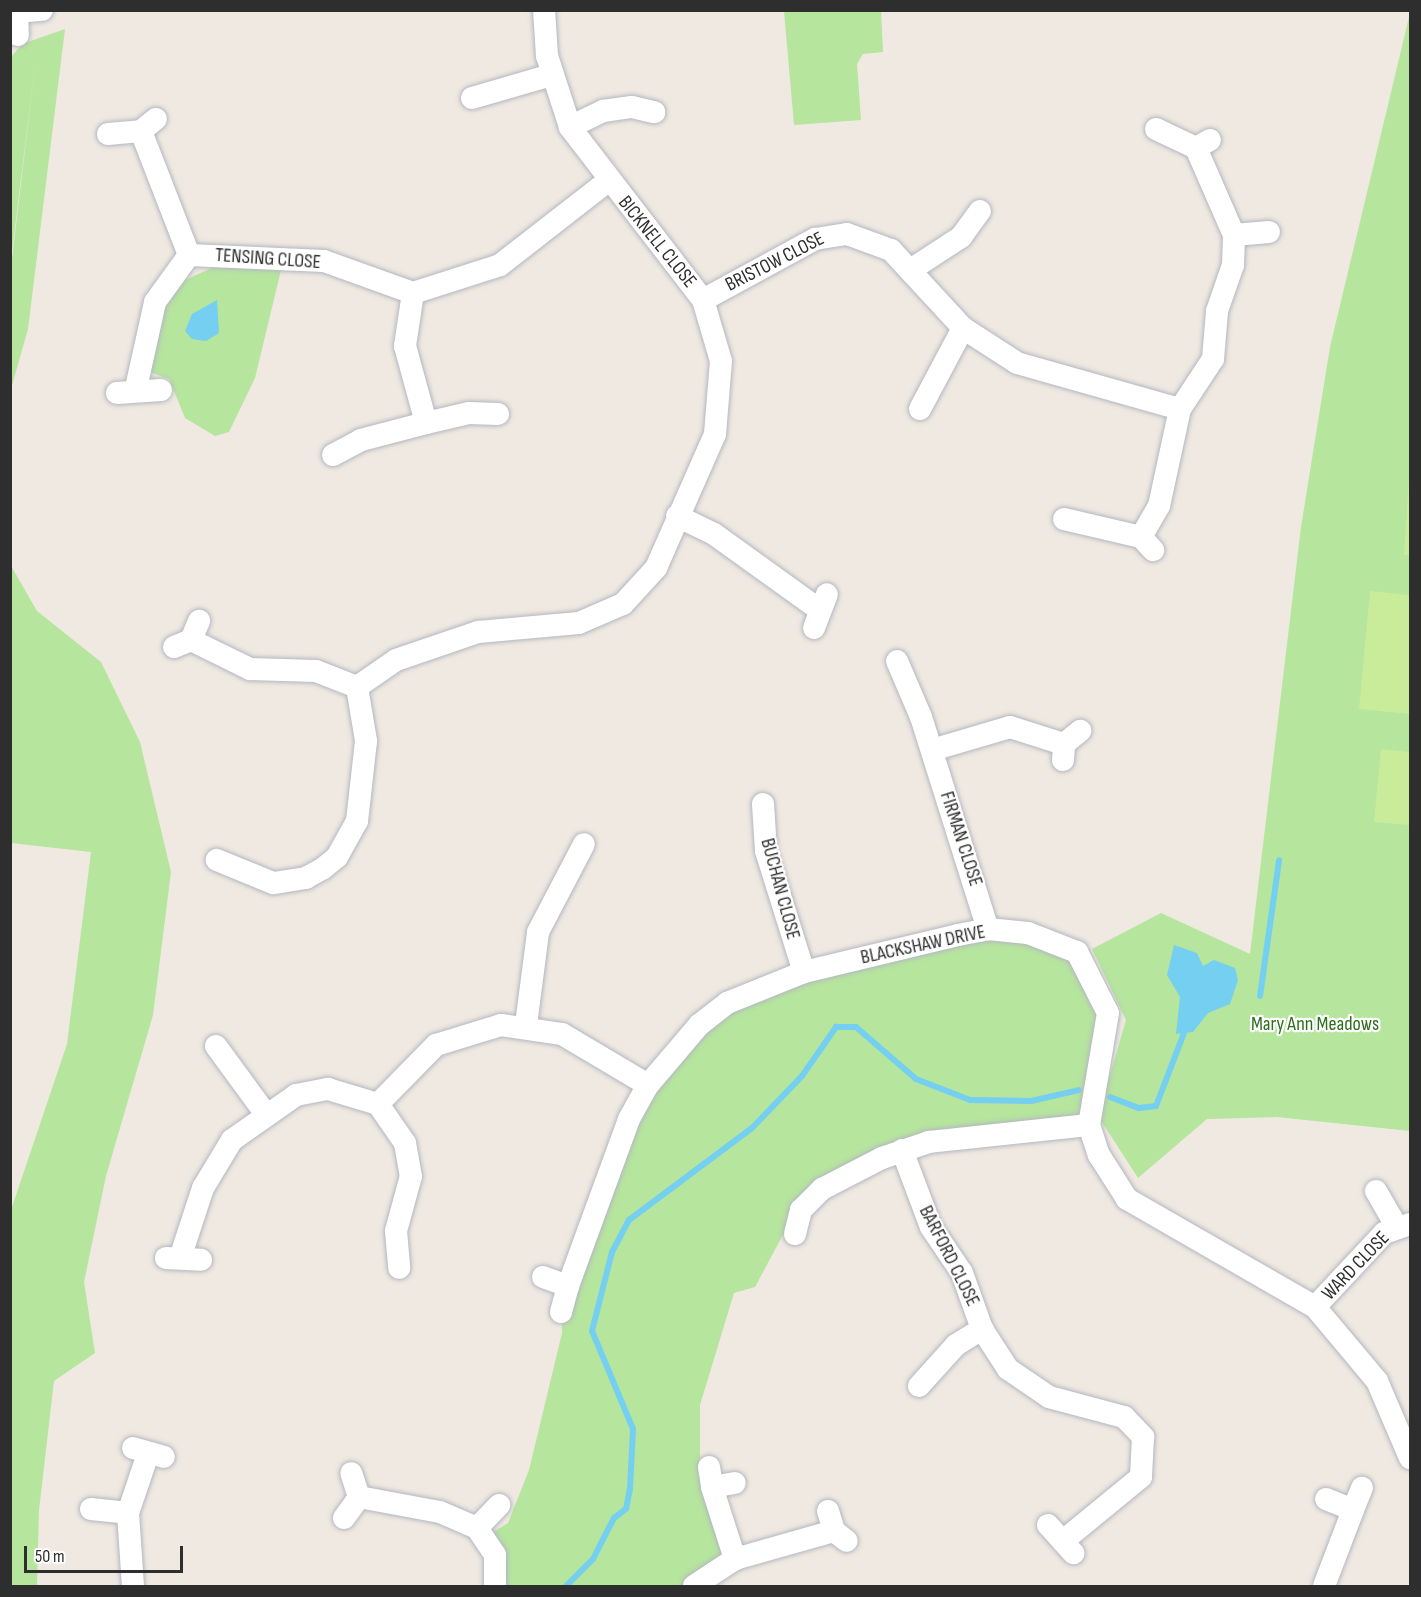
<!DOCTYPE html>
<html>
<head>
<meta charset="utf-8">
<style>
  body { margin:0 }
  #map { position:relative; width:1421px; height:1597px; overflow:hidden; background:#efe9e1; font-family:"Sofia Sans Condensed",sans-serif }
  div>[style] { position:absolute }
  .green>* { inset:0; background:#b6e59e }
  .pitch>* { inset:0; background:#c9ec9a }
  .water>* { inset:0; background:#75cff0 }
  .stream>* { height:6px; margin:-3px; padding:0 3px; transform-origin:3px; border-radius:3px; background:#75cff0 }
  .roads { filter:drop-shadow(0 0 2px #b4b7c1) drop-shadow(0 0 2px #b4b7c1) }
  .minor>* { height:22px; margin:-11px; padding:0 11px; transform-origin:11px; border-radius:11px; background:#fff }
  span { translate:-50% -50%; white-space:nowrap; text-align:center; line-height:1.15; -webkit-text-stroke:4.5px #fff; paint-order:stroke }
  .street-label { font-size:20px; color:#2e2e2e }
  .park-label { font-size:20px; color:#2c6e1b }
  .frame { position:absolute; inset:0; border:12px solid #2e2e2e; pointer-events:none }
  .scale { position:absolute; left:24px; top:1546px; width:159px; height:27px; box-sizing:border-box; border:3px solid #2e2e2e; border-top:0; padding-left:8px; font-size:18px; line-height:21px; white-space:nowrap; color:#2e2e2e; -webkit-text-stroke:4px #fff; paint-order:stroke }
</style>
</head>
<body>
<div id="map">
  <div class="green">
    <i style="clip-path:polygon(784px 11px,881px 11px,883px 52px,863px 54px,857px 64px,861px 120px,794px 125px)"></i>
    <i style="clip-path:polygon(1410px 13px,1410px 1131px,1277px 1117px,1207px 1119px,1138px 1178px,1098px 1116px,1126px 1020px,1092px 949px,1161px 913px,1250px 954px,1301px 527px,1330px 347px)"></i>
    <i style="clip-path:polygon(65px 29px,28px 329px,11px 389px,11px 267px,36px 57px,11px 260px,11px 57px,22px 44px)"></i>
    <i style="clip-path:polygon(218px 265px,282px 266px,255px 378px,229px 432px,215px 436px,185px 418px,169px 379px,149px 372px,161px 312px,183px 281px)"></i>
    <i style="clip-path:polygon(10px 564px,37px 611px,101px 662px,140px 742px,171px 872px,153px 1015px,106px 1176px,84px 1282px,95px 1353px,54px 1381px,39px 1510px,37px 1586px,11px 1586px,11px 1210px,67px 1044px,91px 852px,11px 843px)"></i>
    <i style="clip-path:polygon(988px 929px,1053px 940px,1091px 971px,1108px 1013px,1089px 1125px,906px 1157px,822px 1189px,785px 1231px,755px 1287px,734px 1293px,700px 1405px,700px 1471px,735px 1559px,696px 1586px,494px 1586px,493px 1532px,508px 1523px,529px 1470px,562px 1333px,562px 1294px,629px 1119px,699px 1025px,804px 972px)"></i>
  </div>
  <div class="pitch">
    <i style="clip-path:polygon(1410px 465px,1410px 555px,1404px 555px)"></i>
    <i style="clip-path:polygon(1370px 591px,1410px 595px,1410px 714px,1359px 709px)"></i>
    <i style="clip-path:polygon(1381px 749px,1410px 752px,1410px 825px,1374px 822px)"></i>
  </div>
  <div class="water">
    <i style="clip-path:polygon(217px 300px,219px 333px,206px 341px,192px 339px,185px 331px,192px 314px)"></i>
    <i style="clip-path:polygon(1174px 945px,1197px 953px,1203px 966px,1214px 960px,1235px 968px,1238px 980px,1230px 1004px,1208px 1013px,1193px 1032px,1176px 1034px,1180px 997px,1167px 975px)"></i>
  </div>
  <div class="stream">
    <i style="left:1260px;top:996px;width:137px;rotate:-82deg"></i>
    <i style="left:1110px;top:1097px;width:31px;rotate:21deg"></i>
    <i style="left:1139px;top:1108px;width:17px;rotate:-7deg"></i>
    <i style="left:1156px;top:1106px;width:78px;rotate:-69deg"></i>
    <i style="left:566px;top:1586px;width:38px;rotate:-45deg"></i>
    <i style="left:593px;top:1559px;width:46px;rotate:-62.9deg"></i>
    <i style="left:614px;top:1518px;width:15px;rotate:-37deg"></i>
    <i style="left:626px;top:1509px;width:20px;rotate:-79deg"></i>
    <i style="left:630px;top:1489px;width:60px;rotate:-87.1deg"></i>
    <i style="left:633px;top:1429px;width:106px;rotate:-112.7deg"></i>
    <i style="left:592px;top:1331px;width:81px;rotate:-75.8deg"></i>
    <i style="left:612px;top:1252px;width:36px;rotate:-62deg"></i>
    <i style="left:629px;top:1220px;width:154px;rotate:-36.8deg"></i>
    <i style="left:752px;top:1128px;width:72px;rotate:-46.1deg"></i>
    <i style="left:802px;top:1076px;width:60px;rotate:-55.2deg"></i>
    <i style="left:836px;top:1027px;width:20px"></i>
    <i style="left:856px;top:1027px;width:79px;rotate:40.9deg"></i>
    <i style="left:916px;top:1079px;width:58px;rotate:21.3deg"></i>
    <i style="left:970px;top:1100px;width:61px;rotate:0.9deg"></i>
    <i style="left:1031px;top:1101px;width:49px;rotate:-12.9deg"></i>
  </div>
  <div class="roads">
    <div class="minor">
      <i style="left:17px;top:10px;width:25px;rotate:88deg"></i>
      <i style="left:17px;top:12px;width:25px;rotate:-5deg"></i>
      <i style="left:472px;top:98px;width:82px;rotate:-16.2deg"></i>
      <i style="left:570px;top:127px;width:37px;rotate:-26deg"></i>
      <i style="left:603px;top:111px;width:29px;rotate:-8deg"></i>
      <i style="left:632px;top:107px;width:23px;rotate:13deg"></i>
      <i style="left:1156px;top:129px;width:44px;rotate:25.4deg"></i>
      <i style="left:1196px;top:148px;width:16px;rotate:-30deg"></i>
      <i style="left:108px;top:134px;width:33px;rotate:-5deg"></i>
      <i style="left:141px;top:131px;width:19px;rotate:-39deg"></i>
      <i style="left:1196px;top:148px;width:95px;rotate:66.4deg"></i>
      <i style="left:1234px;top:235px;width:35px;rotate:-5deg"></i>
      <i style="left:189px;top:255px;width:135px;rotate:2.5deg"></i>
      <i style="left:324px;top:261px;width:95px;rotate:19.8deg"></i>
      <i style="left:413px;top:293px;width:91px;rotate:-17.8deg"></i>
      <i style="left:500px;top:265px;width:137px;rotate:-37.9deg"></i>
      <i style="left:912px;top:269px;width:59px;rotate:-33.1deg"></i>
      <i style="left:961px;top:237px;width:32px;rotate:-54deg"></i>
      <i style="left:413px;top:293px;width:54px;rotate:98.6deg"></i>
      <i style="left:405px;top:346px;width:80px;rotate:74.7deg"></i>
      <i style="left:703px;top:300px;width:128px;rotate:-28.6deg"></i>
      <i style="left:815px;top:239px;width:32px;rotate:-9deg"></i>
      <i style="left:847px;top:234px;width:47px;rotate:20deg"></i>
      <i style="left:891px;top:250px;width:106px;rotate:47.3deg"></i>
      <i style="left:963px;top:328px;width:64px;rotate:32.9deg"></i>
      <i style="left:1017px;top:363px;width:169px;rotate:15.8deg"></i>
      <i style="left:136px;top:388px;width:88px;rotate:-77.5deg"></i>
      <i style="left:155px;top:302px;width:58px;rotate:-54.1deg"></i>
      <i style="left:189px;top:255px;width:133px;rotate:-111.2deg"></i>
      <i style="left:117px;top:393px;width:44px;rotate:-3.9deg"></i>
      <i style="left:920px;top:409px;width:92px;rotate:-62deg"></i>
      <i style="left:333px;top:455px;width:32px;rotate:-28deg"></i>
      <i style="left:361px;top:440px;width:67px;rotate:-14.7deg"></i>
      <i style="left:426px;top:423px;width:44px;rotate:-13.1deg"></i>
      <i style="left:469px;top:413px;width:29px;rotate:2deg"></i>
      <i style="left:677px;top:516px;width:41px;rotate:25.9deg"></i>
      <i style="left:714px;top:534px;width:127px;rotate:35.7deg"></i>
      <i style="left:1064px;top:519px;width:79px;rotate:13.2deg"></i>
      <i style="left:1141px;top:537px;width:18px;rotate:47deg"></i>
      <i style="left:1141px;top:537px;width:36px;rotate:-60deg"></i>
      <i style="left:1159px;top:506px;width:99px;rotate:-77.8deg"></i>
      <i style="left:1180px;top:409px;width:60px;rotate:-56.6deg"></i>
      <i style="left:1213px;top:359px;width:48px;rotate:-85.2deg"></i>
      <i style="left:1217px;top:311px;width:49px;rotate:-70.8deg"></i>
      <i style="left:1233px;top:265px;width:30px;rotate:-88deg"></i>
      <i style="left:814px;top:628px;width:36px;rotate:-69deg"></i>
      <i style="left:191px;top:640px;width:66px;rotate:26.2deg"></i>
      <i style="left:250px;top:669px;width:66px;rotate:1.7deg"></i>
      <i style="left:316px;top:671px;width:44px;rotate:21.3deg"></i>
      <i style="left:357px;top:687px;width:55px;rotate:80.5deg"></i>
      <i style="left:366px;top:741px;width:81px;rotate:96.4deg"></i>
      <i style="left:357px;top:821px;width:41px;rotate:119.1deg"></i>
      <i style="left:337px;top:857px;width:19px;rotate:141deg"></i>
      <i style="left:322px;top:869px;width:18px;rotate:151deg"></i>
      <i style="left:306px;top:878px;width:33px;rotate:171deg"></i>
      <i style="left:273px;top:883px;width:61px;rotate:-157.7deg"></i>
      <i style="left:174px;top:647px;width:18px;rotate:-22deg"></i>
      <i style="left:191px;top:640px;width:21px;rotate:-67deg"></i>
      <i style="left:897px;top:661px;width:61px;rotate:66.8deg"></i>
      <i style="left:921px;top:717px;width:222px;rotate:72.5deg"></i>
      <i style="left:357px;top:687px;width:47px;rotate:-34.7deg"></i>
      <i style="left:396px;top:660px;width:87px;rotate:-18.9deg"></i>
      <i style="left:478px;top:632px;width:101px;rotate:-5.1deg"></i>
      <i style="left:579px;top:623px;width:48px;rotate:-23.4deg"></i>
      <i style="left:623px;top:604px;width:49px;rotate:-47.5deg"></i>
      <i style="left:656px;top:568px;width:146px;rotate:-66.2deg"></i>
      <i style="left:715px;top:434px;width:73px;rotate:-85.3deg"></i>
      <i style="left:721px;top:361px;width:64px;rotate:-106.4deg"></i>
      <i style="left:703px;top:300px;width:218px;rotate:-127.6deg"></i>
      <i style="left:570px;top:127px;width:75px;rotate:-107.9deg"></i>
      <i style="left:547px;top:56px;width:46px;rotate:-93.7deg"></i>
      <i style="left:932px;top:750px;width:81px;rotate:-16.4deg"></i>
      <i style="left:1010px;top:727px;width:57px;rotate:17.5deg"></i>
      <i style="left:1063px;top:760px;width:16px;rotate:-86deg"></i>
      <i style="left:1064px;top:744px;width:21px;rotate:-39deg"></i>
      <i style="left:763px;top:804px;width:47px;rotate:86.3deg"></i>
      <i style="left:766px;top:851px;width:127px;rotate:72.6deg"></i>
      <i style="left:526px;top:1025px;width:94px;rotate:-82.6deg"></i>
      <i style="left:538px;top:932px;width:99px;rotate:-62.4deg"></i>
      <i style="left:216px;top:1046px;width:83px;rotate:53.8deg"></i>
      <i style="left:378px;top:1104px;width:83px;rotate:-45.5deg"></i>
      <i style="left:436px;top:1045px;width:68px;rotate:-17.1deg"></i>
      <i style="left:501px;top:1025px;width:62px;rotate:8.4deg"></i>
      <i style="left:562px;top:1034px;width:100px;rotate:30.7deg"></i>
      <i style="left:902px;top:1150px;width:82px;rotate:69.4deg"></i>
      <i style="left:931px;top:1227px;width:55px;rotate:56deg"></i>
      <i style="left:962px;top:1273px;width:59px;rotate:70.3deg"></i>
      <i style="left:982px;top:1329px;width:48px;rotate:57deg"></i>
      <i style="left:1008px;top:1369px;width:50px;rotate:34.3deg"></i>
      <i style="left:1049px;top:1397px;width:78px;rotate:14.9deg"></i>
      <i style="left:1124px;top:1417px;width:28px;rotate:46deg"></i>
      <i style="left:1143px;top:1437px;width:40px;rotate:92.9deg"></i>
      <i style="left:1141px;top:1477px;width:101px;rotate:140.6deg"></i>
      <i style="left:1376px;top:1191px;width:39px;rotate:60deg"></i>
      <i style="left:795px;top:1234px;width:25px;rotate:-76deg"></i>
      <i style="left:801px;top:1210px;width:30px;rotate:-45deg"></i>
      <i style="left:822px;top:1189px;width:68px;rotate:-27.3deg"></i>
      <i style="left:882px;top:1158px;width:50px;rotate:-18.8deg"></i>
      <i style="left:929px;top:1142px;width:161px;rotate:-6.1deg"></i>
      <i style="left:181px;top:1255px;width:71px;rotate:-71.8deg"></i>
      <i style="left:203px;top:1188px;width:56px;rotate:-58.9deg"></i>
      <i style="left:232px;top:1140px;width:78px;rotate:-35.1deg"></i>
      <i style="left:296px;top:1095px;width:33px;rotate:-11deg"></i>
      <i style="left:328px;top:1089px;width:52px;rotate:16.7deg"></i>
      <i style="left:378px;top:1104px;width:47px;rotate:55.3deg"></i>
      <i style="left:405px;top:1143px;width:34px;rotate:80deg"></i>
      <i style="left:411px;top:1176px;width:57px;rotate:105.3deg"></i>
      <i style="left:396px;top:1231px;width:37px;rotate:85deg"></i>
      <i style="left:166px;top:1258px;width:35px;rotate:3deg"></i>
      <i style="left:543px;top:1277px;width:27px;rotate:20deg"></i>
      <i style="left:568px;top:1286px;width:27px;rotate:105deg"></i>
      <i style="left:568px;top:1286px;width:178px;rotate:-69.9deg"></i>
      <i style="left:629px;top:1119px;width:39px;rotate:-61deg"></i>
      <i style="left:648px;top:1085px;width:79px;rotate:-49.6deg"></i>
      <i style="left:699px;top:1025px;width:36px;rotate:-38deg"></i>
      <i style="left:727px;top:1003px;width:83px;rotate:-21.9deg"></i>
      <i style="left:804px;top:972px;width:158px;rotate:-13.5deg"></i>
      <i style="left:958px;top:935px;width:31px;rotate:-11deg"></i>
      <i style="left:988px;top:929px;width:40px;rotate:5.7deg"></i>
      <i style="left:1028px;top:933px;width:53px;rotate:21.2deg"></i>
      <i style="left:1077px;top:952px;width:68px;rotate:63.1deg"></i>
      <i style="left:1108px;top:1013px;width:114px;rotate:99.6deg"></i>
      <i style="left:1089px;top:1125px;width:32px;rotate:72deg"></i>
      <i style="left:1099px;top:1155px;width:52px;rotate:57.5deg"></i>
      <i style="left:1127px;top:1199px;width:217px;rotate:29.9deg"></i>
      <i style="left:1315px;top:1307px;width:97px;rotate:50deg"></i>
      <i style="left:1377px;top:1381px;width:84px;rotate:66.8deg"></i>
      <i style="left:1315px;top:1307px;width:101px;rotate:-47deg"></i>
      <i style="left:1384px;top:1233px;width:28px;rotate:-19deg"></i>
      <i style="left:919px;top:1386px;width:55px;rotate:-47.9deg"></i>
      <i style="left:956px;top:1345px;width:31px;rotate:-32deg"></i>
      <i style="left:133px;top:1448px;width:32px;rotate:16deg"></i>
      <i style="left:709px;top:1467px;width:20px;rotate:81deg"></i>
      <i style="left:712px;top:1487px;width:23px;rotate:-10deg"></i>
      <i style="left:712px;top:1487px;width:76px;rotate:72.3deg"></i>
      <i style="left:359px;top:1497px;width:82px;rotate:10.5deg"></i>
      <i style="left:440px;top:1512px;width:40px;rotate:23.4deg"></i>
      <i style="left:477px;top:1528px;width:32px;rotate:-46deg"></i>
      <i style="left:1326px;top:1499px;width:29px;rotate:22deg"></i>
      <i style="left:1353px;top:1510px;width:24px;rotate:-68deg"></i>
      <i style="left:91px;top:1509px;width:37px;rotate:6deg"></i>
      <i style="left:128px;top:1513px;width:59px;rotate:-71.3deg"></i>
      <i style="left:828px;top:1511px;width:21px;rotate:73deg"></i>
      <i style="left:834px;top:1531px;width:16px;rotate:38deg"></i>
      <i style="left:128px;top:1513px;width:73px;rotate:86.1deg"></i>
      <i style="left:344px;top:1518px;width:26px;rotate:-54deg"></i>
      <i style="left:359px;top:1497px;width:25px;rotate:-108deg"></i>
      <i style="left:1048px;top:1525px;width:38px;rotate:48deg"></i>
      <i style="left:477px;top:1528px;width:32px;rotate:56deg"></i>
      <i style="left:495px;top:1555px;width:31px;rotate:90deg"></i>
      <i style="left:694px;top:1586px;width:49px;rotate:-33.4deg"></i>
      <i style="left:735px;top:1559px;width:103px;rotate:-15.8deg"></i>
      <i style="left:1324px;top:1586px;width:81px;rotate:-69.1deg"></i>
    </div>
  </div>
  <div class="street-label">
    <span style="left:657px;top:242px;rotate:51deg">BICKNELL CLOSE</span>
    <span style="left:268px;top:259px;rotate:4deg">TENSING CLOSE</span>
    <span style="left:775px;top:262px;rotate:-27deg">BRISTOW CLOSE</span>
    <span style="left:961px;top:839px;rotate:72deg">FIRMAN CLOSE</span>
    <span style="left:780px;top:889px;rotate:75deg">BUCHAN CLOSE</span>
    <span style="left:923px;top:945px;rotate:-12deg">BLACKSHAW DRIVE</span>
    <span style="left:949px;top:1256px;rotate:63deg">BARFORD CLOSE</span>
    <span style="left:1356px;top:1266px;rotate:-46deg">WARD CLOSE</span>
  </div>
  <div class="park-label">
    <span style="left:1315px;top:1024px">Mary Ann Meadows</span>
  </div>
  <div class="frame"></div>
  <div class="scale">50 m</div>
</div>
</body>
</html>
